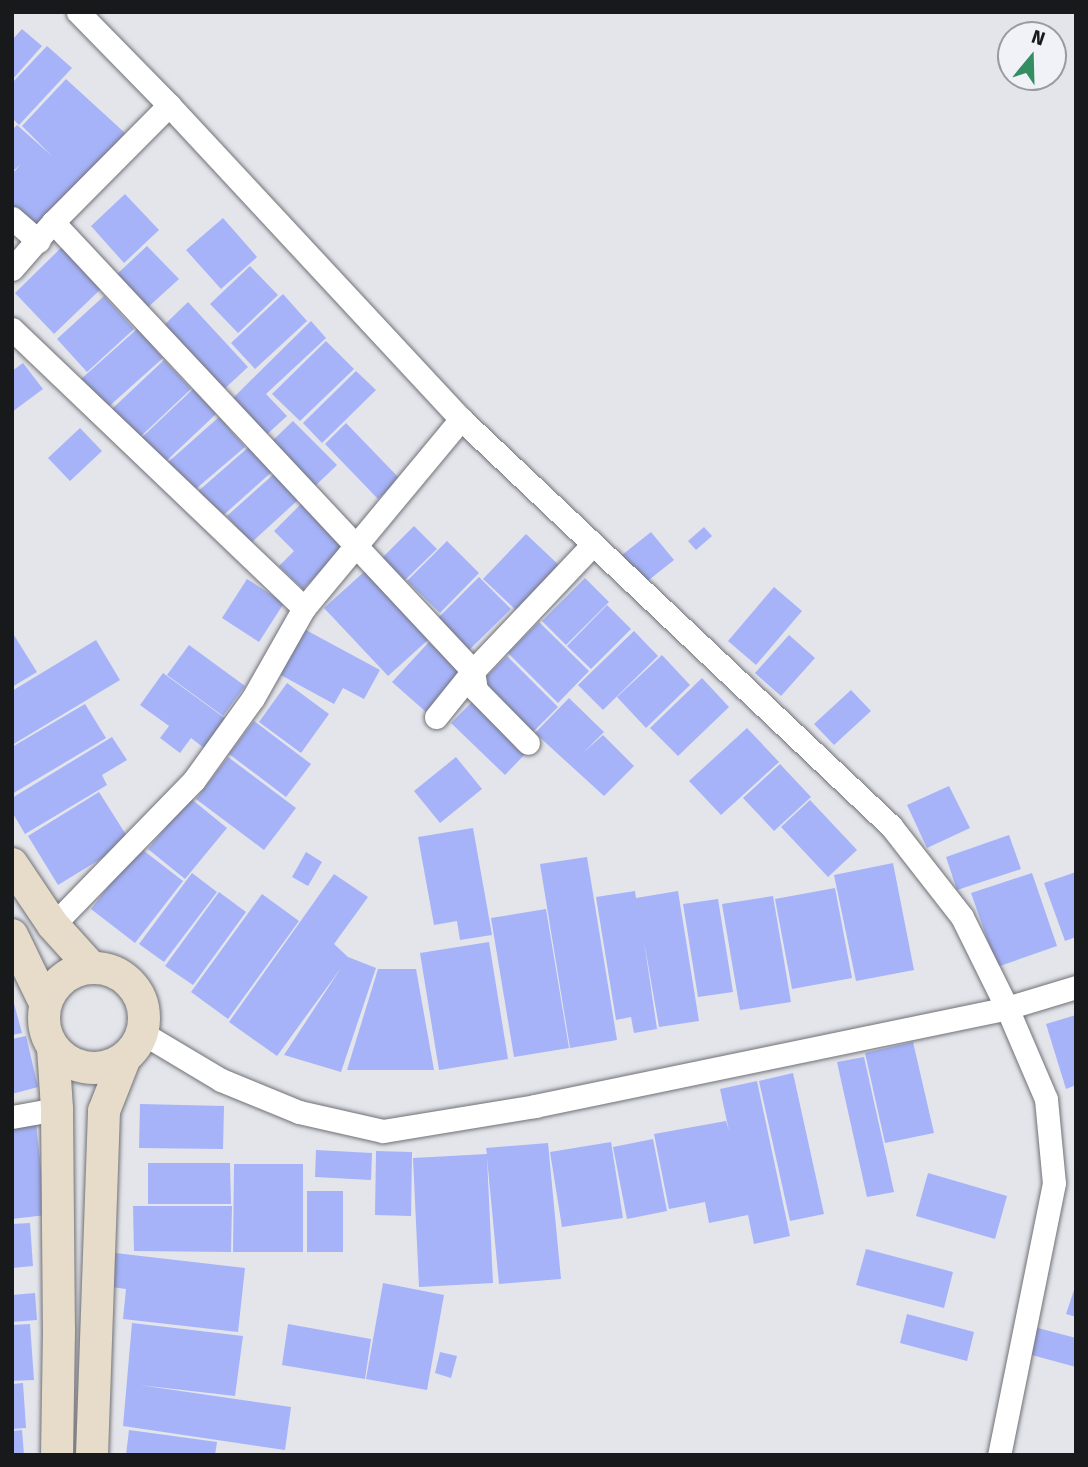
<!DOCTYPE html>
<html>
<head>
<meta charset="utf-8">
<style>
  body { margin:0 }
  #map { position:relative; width:1088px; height:1467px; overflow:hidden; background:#e3e5eb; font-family:"Fira Sans",sans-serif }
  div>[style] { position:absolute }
  .building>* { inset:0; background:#a6b3f9 }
  .roads { filter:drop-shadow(0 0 2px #707176) drop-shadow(0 0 2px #707176) }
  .minor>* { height:23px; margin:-11.5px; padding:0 11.5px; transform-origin:11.5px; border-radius:11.5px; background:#fff }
  .secondary>* { height:32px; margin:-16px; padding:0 16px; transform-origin:16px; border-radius:16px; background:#e6dcc9 }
  .secondary>.ring { margin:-16px; padding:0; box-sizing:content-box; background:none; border:32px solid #e6dcc9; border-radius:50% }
  span { translate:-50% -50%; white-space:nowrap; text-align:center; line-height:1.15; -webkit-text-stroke:5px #f1f2f8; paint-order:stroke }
  .frame { position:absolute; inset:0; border:14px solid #18191b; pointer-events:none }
  .north { position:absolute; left:997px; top:21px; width:70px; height:70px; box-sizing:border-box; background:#f1f2f8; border:2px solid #9a9ba0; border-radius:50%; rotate:19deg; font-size:19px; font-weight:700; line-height:28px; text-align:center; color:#18191b }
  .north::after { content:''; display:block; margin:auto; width:24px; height:32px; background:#358d62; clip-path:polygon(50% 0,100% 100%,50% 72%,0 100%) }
</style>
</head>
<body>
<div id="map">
  <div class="building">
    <i style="clip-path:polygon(22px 29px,42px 46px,12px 80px,12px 40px)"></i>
    <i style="clip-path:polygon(47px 46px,72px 68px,19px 125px,12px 118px,12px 83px)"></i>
    <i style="clip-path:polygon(66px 79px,125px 133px,40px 230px,12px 206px,12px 174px,21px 164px,12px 172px,12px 130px,17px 125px,52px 156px,22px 126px)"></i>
    <i style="clip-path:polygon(125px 194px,159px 230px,124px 263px,91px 226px)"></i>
    <i style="clip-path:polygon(223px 218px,257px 257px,221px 289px,186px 250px)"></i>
    <i style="clip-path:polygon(65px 244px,105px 285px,54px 334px,15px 293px)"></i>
    <i style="clip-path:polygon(147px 246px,179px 279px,146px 309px,115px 276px)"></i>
    <i style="clip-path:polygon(250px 266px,278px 295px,238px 333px,210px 304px)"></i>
    <i style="clip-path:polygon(283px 294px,307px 321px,255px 369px,231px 343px)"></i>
    <i style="clip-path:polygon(104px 296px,134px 329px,87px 372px,57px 339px)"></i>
    <i style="clip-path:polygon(188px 302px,248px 367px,221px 392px,161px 328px)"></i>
    <i style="clip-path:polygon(311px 321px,326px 338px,266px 394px,287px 416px,264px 437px,230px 401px)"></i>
    <i style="clip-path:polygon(137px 329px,163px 358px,106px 409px,80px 380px)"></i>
    <i style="clip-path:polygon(326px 341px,354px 369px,300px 421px,272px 394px)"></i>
    <i style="clip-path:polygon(164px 360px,191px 389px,139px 438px,112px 409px)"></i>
    <i style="clip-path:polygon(23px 363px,43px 389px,12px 412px,12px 371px)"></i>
    <i style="clip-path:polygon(356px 371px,376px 390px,322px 443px,303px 423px)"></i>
    <i style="clip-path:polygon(193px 389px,216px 414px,162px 465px,138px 441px)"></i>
    <i style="clip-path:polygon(219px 417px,245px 447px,191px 493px,166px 464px)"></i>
    <i style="clip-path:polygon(293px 421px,337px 465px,313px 488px,269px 444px)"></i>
    <i style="clip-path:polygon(346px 423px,400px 479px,378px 499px,325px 444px)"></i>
    <i style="clip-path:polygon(80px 428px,102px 451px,70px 481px,48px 458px)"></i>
    <i style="clip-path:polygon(251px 445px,274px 470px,218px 520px,195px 494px)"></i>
    <i style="clip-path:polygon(275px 473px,299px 499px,251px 543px,227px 516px)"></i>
    <i style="clip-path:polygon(302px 503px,346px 546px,303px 589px,279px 566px,294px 551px,274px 531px)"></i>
    <i style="clip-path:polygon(414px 526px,437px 549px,405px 580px,382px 558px)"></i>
    <i style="clip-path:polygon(704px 527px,712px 536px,696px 550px,688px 541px)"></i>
    <i style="clip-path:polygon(651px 532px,674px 560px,640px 587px,617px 559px)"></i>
    <i style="clip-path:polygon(526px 534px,562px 568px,519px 613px,483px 579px)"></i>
    <i style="clip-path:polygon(447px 541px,479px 573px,440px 613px,407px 581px)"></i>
    <i style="clip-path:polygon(365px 571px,429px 639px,388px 676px,324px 608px)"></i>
    <i style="clip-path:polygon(479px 577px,511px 609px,468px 651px,437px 619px)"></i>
    <i style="clip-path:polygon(585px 578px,609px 602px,566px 645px,542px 621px)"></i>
    <i style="clip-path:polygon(247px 579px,284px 603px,259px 642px,222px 618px)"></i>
    <i style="clip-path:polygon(774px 587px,802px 611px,756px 665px,728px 641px)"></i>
    <i style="clip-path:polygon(607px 605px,631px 629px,591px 669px,567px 646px)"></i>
    <i style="clip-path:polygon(539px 622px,589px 671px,558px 703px,508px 653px)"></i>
    <i style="clip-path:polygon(304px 629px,380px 670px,364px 699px,343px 688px,334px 704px,279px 674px)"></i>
    <i style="clip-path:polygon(634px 631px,658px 656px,603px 710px,578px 685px)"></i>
    <i style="clip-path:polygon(12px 632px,37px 672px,12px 687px)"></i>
    <i style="clip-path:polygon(789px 635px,815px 658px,781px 696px,755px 673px)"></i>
    <i style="clip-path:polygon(96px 640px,120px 680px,12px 745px,12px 691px)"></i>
    <i style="clip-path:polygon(429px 642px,463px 672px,426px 712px,392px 682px)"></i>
    <i style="clip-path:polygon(189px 645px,245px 686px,223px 716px,167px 675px)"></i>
    <i style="clip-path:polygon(662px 655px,690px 685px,646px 728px,617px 697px)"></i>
    <i style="clip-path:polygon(507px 656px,558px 707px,532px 733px,481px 682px)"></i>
    <i style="clip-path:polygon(163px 673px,226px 719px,204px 748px,191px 738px,180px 753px,160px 738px,169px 726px,140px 705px)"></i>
    <i style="clip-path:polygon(702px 678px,729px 707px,678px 756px,650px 728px)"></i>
    <i style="clip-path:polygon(287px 683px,329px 714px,301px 753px,259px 722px)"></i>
    <i style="clip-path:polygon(851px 690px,871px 711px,834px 745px,814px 724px)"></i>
    <i style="clip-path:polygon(569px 698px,604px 732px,583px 753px,603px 735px,634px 766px,604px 796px,535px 733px)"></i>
    <i style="clip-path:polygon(475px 699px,528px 751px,505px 775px,451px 723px)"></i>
    <i style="clip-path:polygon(85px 704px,106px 738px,12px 794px,12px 747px)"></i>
    <i style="clip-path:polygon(254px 721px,311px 764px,286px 797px,229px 754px)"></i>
    <i style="clip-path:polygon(747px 728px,779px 762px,721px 815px,689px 781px)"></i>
    <i style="clip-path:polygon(112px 737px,127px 760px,102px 775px,107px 785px,25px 834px,12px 812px,12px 798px)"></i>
    <i style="clip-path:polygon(228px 757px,296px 808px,264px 850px,196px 799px)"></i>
    <i style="clip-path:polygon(456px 757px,482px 789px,440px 823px,414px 791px)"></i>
    <i style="clip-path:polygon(780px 764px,811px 797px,774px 831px,743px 798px)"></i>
    <i style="clip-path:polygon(949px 786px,970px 828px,927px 848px,907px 805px)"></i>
    <i style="clip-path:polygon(99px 792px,130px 841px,58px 885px,28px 836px)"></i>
    <i style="clip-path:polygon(190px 798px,227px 828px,185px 879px,148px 849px)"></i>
    <i style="clip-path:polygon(810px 800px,857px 850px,828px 877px,781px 827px)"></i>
    <i style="clip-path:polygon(473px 828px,492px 935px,460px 940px,457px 921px,434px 925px,418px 837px)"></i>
    <i style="clip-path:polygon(1009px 835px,1021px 869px,957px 890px,946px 857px)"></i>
    <i style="clip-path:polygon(139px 847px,183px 881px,135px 943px,91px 909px)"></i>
    <i style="clip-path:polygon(306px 852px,322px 862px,308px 886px,292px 877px)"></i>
    <i style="clip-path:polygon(587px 857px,617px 1040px,570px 1048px,540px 864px)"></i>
    <i style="clip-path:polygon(893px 863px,914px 970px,856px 981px,834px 875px)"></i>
    <i style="clip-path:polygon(1076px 872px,1076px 937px,1065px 941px,1044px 883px)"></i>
    <i style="clip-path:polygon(192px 873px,217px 892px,164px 962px,139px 944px)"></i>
    <i style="clip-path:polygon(1032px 873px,1057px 946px,997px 967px,971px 893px)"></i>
    <i style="clip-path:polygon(334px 874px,368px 897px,334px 944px,348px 957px,376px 968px,341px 1072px,284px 1055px,341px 968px,277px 1056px,229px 1022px)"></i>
    <i style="clip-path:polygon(835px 888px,852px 978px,792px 989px,775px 899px)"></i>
    <i style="clip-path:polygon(635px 891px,636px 898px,678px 891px,699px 1021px,659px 1027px,644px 941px,657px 1029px,634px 1033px,631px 1017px,616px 1020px,596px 897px)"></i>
    <i style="clip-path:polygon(219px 892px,246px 912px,193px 985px,165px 966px)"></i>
    <i style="clip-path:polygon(262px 894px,299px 921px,228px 1019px,191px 992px)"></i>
    <i style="clip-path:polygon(773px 896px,791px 1002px,740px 1010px,722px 904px)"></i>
    <i style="clip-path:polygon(718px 899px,733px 992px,698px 997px,683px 904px)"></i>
    <i style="clip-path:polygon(546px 909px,569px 1048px,514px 1057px,491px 918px)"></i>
    <i style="clip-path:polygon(489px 942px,508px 1059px,439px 1070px,420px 953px)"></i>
    <i style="clip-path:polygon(378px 969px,416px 969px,434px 1070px,347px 1070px)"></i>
    <i style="clip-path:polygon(12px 996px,22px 1033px,12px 1035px)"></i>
    <i style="clip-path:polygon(1076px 1015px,1076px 1085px,1066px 1089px,1046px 1024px)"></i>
    <i style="clip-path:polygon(26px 1036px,38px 1087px,12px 1094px,12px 1039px)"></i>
    <i style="clip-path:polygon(913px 1042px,934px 1133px,885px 1143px,865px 1053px)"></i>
    <i style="clip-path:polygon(864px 1057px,894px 1192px,867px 1197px,837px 1062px)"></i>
    <i style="clip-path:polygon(793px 1073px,824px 1214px,790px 1221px,759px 1081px)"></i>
    <i style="clip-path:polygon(757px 1081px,790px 1236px,754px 1244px,748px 1215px,709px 1223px,705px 1202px,669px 1209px,654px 1134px,726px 1121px,729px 1131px,720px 1089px)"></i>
    <i style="clip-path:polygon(140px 1104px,224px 1106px,223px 1149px,139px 1148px)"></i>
    <i style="clip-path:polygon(36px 1124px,46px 1215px,12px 1219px,12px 1126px)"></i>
    <i style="clip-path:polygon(653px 1139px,667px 1211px,627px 1219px,613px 1147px)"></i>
    <i style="clip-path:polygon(611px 1142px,623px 1218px,562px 1227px,550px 1152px)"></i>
    <i style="clip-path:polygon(548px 1143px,561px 1279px,499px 1284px,487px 1158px,493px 1283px,419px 1287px,413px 1158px,487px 1154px,486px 1148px)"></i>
    <i style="clip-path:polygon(316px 1150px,372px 1153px,371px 1180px,315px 1177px)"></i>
    <i style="clip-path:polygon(376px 1151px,412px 1152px,411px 1216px,375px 1215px)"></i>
    <i style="clip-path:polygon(148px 1163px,230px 1163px,231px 1204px,148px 1204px)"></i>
    <i style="clip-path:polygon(234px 1164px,303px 1164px,303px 1252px,233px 1252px)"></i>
    <i style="clip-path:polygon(928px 1173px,1007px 1196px,995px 1239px,916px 1216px)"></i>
    <i style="clip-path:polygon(307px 1191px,343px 1191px,343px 1252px,307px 1252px)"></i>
    <i style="clip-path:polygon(133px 1206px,232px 1206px,231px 1252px,134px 1251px)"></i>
    <i style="clip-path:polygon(30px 1223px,33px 1266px,12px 1268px,12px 1224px)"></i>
    <i style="clip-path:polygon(866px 1249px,953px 1272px,944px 1308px,856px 1285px)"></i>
    <i style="clip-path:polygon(115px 1253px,245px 1268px,238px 1332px,123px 1319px,126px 1289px,111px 1287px)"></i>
    <i style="clip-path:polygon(383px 1283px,444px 1295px,427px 1390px,366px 1379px)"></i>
    <i style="clip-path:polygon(1076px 1284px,1076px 1317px,1066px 1314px)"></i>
    <i style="clip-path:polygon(35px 1293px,37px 1320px,12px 1322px,12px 1295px)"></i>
    <i style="clip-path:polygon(907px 1314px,974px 1332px,967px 1361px,900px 1343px)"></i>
    <i style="clip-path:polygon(132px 1323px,243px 1336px,235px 1396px,139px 1385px,291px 1407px,285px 1450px,123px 1426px)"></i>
    <i style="clip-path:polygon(30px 1324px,34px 1380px,12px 1381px,12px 1325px)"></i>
    <i style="clip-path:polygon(288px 1324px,371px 1339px,365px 1379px,282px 1365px)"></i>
    <i style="clip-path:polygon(1034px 1327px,1076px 1338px,1076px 1367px,1028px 1354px)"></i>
    <i style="clip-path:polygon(440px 1352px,457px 1356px,451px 1378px,435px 1373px)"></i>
    <i style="clip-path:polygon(23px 1383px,26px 1428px,12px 1429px,12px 1384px)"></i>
    <i style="clip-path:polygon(22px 1430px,24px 1455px,12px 1455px,12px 1431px)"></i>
    <i style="clip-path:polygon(129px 1430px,217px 1442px,215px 1455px,126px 1455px)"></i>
  </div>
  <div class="roads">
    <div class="minor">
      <i style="left:78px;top:12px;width:130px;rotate:45.6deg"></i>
      <i style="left:169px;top:105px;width:429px;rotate:47.1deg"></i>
      <i style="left:461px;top:419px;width:592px;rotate:43.43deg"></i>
      <i style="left:891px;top:826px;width:115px;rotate:52deg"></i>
      <i style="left:962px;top:917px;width:102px;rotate:63.7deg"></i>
      <i style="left:1007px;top:1008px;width:99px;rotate:66.8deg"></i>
      <i style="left:1046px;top:1099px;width:84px;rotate:84.6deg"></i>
      <i style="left:1054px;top:1183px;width:278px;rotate:101.4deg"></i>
      <i style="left:12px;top:218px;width:35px;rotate:41deg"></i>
      <i style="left:53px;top:222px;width:615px;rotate:46.91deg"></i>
      <i style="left:473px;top:671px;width:19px;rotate:81deg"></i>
      <i style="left:476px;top:690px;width:74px;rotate:45.5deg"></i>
      <i style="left:12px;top:269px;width:62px;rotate:-48.9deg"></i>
      <i style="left:53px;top:222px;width:165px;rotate:-45.2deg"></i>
      <i style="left:12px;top:329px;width:404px;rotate:43.7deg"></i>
      <i style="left:436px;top:717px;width:59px;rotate:-51.2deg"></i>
      <i style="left:473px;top:671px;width:173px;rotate:-46.6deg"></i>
      <i style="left:53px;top:925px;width:202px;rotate:-45.8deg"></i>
      <i style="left:194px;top:780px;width:101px;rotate:-54.3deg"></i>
      <i style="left:253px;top:698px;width:103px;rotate:-60.5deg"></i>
      <i style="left:304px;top:608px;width:246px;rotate:-50.3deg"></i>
      <i style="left:144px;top:1034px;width:90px;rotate:30.9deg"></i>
      <i style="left:221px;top:1080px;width:84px;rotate:22.3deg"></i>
      <i style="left:299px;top:1112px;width:86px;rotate:12.7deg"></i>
      <i style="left:383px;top:1131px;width:154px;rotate:-9.3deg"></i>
      <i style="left:535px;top:1106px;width:482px;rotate:-11.7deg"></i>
      <i style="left:1007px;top:1008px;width:72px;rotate:-16.9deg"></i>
      <i style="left:12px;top:1117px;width:46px;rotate:-10.1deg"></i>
    </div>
    <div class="secondary">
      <i style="left:12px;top:864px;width:73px;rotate:56.1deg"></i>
      <i style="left:53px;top:925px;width:57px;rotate:47.9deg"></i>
      <i style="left:12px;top:935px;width:76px;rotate:64.1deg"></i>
      <i class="ring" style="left:44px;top:968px;width:68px;height:68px"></i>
      <i style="left:53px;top:1048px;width:61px;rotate:86.2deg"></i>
      <i style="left:57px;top:1109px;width:220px;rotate:89.5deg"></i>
      <i style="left:59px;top:1329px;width:126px;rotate:90.9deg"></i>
      <i style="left:92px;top:1455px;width:344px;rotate:-88deg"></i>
      <i style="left:104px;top:1111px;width:55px;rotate:-68.6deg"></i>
    </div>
  </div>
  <div class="frame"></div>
  <div class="north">N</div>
</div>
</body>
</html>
